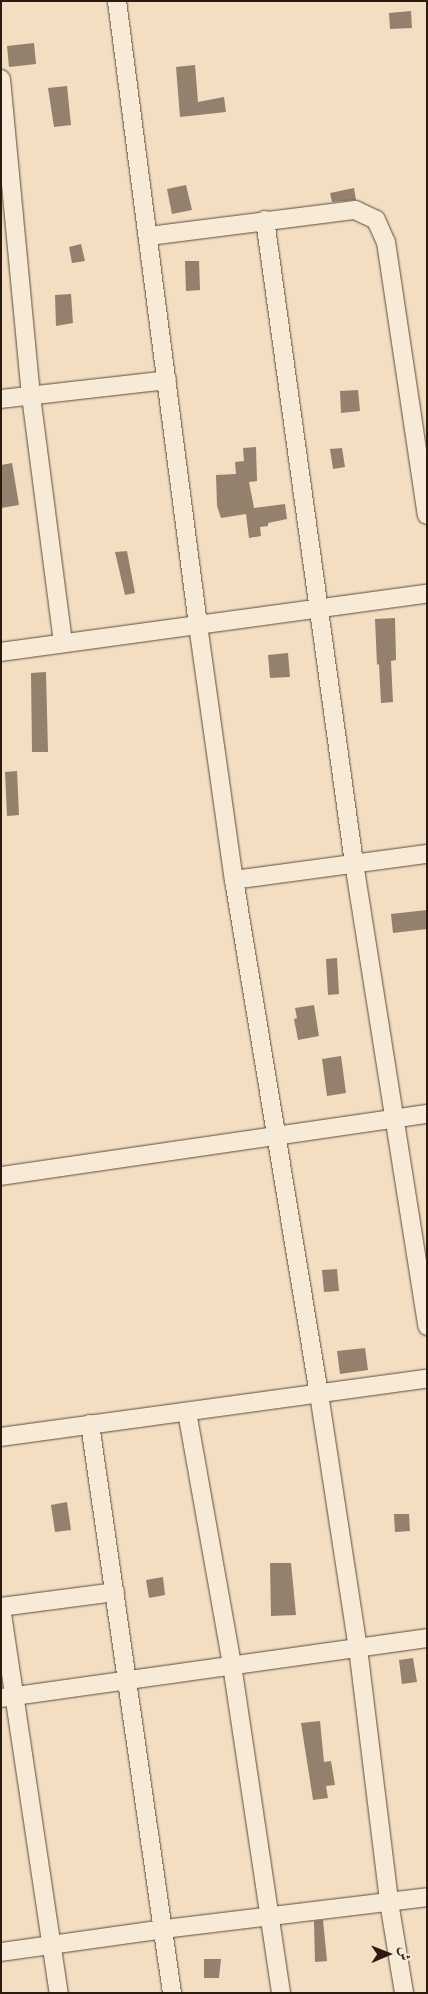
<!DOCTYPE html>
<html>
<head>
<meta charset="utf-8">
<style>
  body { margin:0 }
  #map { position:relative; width:428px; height:1994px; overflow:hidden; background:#f3dec1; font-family:Vollkorn,Amiri,serif }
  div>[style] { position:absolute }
  .building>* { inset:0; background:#93806d }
  .roads { filter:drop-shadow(0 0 1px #5c4c3d) drop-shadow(0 0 1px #5c4c3d) }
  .minor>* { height:18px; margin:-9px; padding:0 9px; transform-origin:9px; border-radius:9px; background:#f7ead7 }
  span { translate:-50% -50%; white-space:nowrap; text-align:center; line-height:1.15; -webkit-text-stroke:4px #f7ead7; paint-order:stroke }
  .frame { position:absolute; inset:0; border:2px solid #2a1b11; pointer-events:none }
  .north { position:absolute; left:363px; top:1929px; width:50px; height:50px; -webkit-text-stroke:4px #f7ead7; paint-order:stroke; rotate:89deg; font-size:14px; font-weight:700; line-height:20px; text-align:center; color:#2a1b11 }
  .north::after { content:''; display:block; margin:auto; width:18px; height:22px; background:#2a1b11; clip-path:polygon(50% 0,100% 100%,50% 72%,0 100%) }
</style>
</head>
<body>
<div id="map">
  <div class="building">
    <i style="clip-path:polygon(411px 11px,412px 28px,390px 29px,389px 13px)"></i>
    <i style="clip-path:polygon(34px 43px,36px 64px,9px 67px,7px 46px)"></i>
    <i style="clip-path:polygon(195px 65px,198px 102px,224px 97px,226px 112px,180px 117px,176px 67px)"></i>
    <i style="clip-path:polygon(67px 86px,71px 125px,54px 127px,48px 88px)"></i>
    <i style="clip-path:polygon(186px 185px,192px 210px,172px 214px,167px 189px)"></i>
    <i style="clip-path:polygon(354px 188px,356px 200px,332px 202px,330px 193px)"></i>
    <i style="clip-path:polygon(81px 244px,85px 261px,72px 263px,69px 247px)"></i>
    <i style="clip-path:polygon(185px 261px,199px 261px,200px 290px,186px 291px)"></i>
    <i style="clip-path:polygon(71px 294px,73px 323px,56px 326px,55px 295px)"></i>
    <i style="clip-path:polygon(358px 390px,360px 411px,341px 413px,340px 391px)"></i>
    <i style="clip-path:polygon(256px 447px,257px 481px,249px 482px,254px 508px,285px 504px,287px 519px,268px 523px,268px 526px,260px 527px,261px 536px,249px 538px,246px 514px,221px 518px,217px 506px,216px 475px,236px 474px,235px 462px,244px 461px,243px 448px)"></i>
    <i style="clip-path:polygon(342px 448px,345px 467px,333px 469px,330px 449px)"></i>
    <i style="clip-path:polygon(12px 463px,19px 505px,1px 508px,1px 465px)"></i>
    <i style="clip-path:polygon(127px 551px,135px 593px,125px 595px,115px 552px)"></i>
    <i style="clip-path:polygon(395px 618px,396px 660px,391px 661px,393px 702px,381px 703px,379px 664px,377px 665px,375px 619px)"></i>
    <i style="clip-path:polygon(288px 653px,290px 677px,270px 678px,268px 655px)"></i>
    <i style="clip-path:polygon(46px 672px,48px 752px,32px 752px,31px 673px)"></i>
    <i style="clip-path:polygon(17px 771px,19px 815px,7px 816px,5px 772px)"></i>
    <i style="clip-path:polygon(427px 910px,427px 929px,393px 933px,391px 914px)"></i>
    <i style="clip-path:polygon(337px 958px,339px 994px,328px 995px,326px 959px)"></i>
    <i style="clip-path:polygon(314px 1005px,319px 1036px,298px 1040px,294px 1019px,297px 1018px,295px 1008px)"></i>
    <i style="clip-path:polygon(341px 1056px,346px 1093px,327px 1096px,322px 1059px)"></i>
    <i style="clip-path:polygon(337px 1269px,339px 1291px,324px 1292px,322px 1270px)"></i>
    <i style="clip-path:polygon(365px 1348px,368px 1370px,340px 1374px,337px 1351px)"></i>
    <i style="clip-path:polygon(67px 1502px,71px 1530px,55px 1532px,51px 1505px)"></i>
    <i style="clip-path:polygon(394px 1514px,409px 1514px,410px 1531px,395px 1532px)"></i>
    <i style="clip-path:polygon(270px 1563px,291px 1563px,296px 1615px,271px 1616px)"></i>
    <i style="clip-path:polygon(163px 1577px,165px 1595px,149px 1598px,146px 1580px)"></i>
    <i style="clip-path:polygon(413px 1658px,417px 1682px,402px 1684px,399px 1660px)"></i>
    <i style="clip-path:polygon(320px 1721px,324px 1762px,331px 1761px,335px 1785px,326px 1786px,328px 1798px,313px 1800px,301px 1723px)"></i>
    <i style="clip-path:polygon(323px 1920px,327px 1961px,315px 1962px,314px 1921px)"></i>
    <i style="clip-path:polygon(204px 1959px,221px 1959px,219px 1978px,204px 1978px)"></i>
  </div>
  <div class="roads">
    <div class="minor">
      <i style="left:117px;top:1px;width:629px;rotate:82.6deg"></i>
      <i style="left:198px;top:625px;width:258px;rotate:82deg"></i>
      <i style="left:234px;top:880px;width:521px;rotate:80.61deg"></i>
      <i style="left:319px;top:1394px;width:257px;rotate:81.3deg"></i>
      <i style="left:358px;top:1648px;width:256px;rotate:83deg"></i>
      <i style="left:389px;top:1902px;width:92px;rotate:80.6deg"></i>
      <i style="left:1px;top:79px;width:318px;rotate:84.6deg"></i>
      <i style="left:31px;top:396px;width:249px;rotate:82.6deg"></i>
      <i style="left:265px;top:220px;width:649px;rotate:82.12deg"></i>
      <i style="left:354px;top:863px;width:469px;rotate:81deg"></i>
      <i style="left:149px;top:236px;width:208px;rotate:-7.2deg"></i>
      <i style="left:355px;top:210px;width:23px;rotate:25deg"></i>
      <i style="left:376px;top:220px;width:24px;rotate:66deg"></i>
      <i style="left:386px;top:242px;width:276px;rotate:81.5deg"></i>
      <i style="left:1px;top:399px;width:167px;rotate:-6.5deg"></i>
      <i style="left:1px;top:652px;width:430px;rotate:-7.8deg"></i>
      <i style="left:234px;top:880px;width:195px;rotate:-7.7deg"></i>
      <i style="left:1px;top:1176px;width:430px;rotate:-8.3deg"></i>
      <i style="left:187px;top:1412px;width:257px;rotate:79.9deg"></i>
      <i style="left:232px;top:1665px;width:332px;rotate:81.5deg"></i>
      <i style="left:90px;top:1424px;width:575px;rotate:81.8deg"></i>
      <i style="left:1px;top:1437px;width:430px;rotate:-7.8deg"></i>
      <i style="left:1px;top:1607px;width:390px;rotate:81.5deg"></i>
      <i style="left:1px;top:1607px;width:115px;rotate:-7.5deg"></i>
      <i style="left:1px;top:1698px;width:430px;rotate:-8deg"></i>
      <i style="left:1px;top:1952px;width:165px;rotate:-8deg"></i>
      <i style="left:164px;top:1929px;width:265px;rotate:-6.9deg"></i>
    </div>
  </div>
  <div class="frame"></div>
  <div class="north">ش</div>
</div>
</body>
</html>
